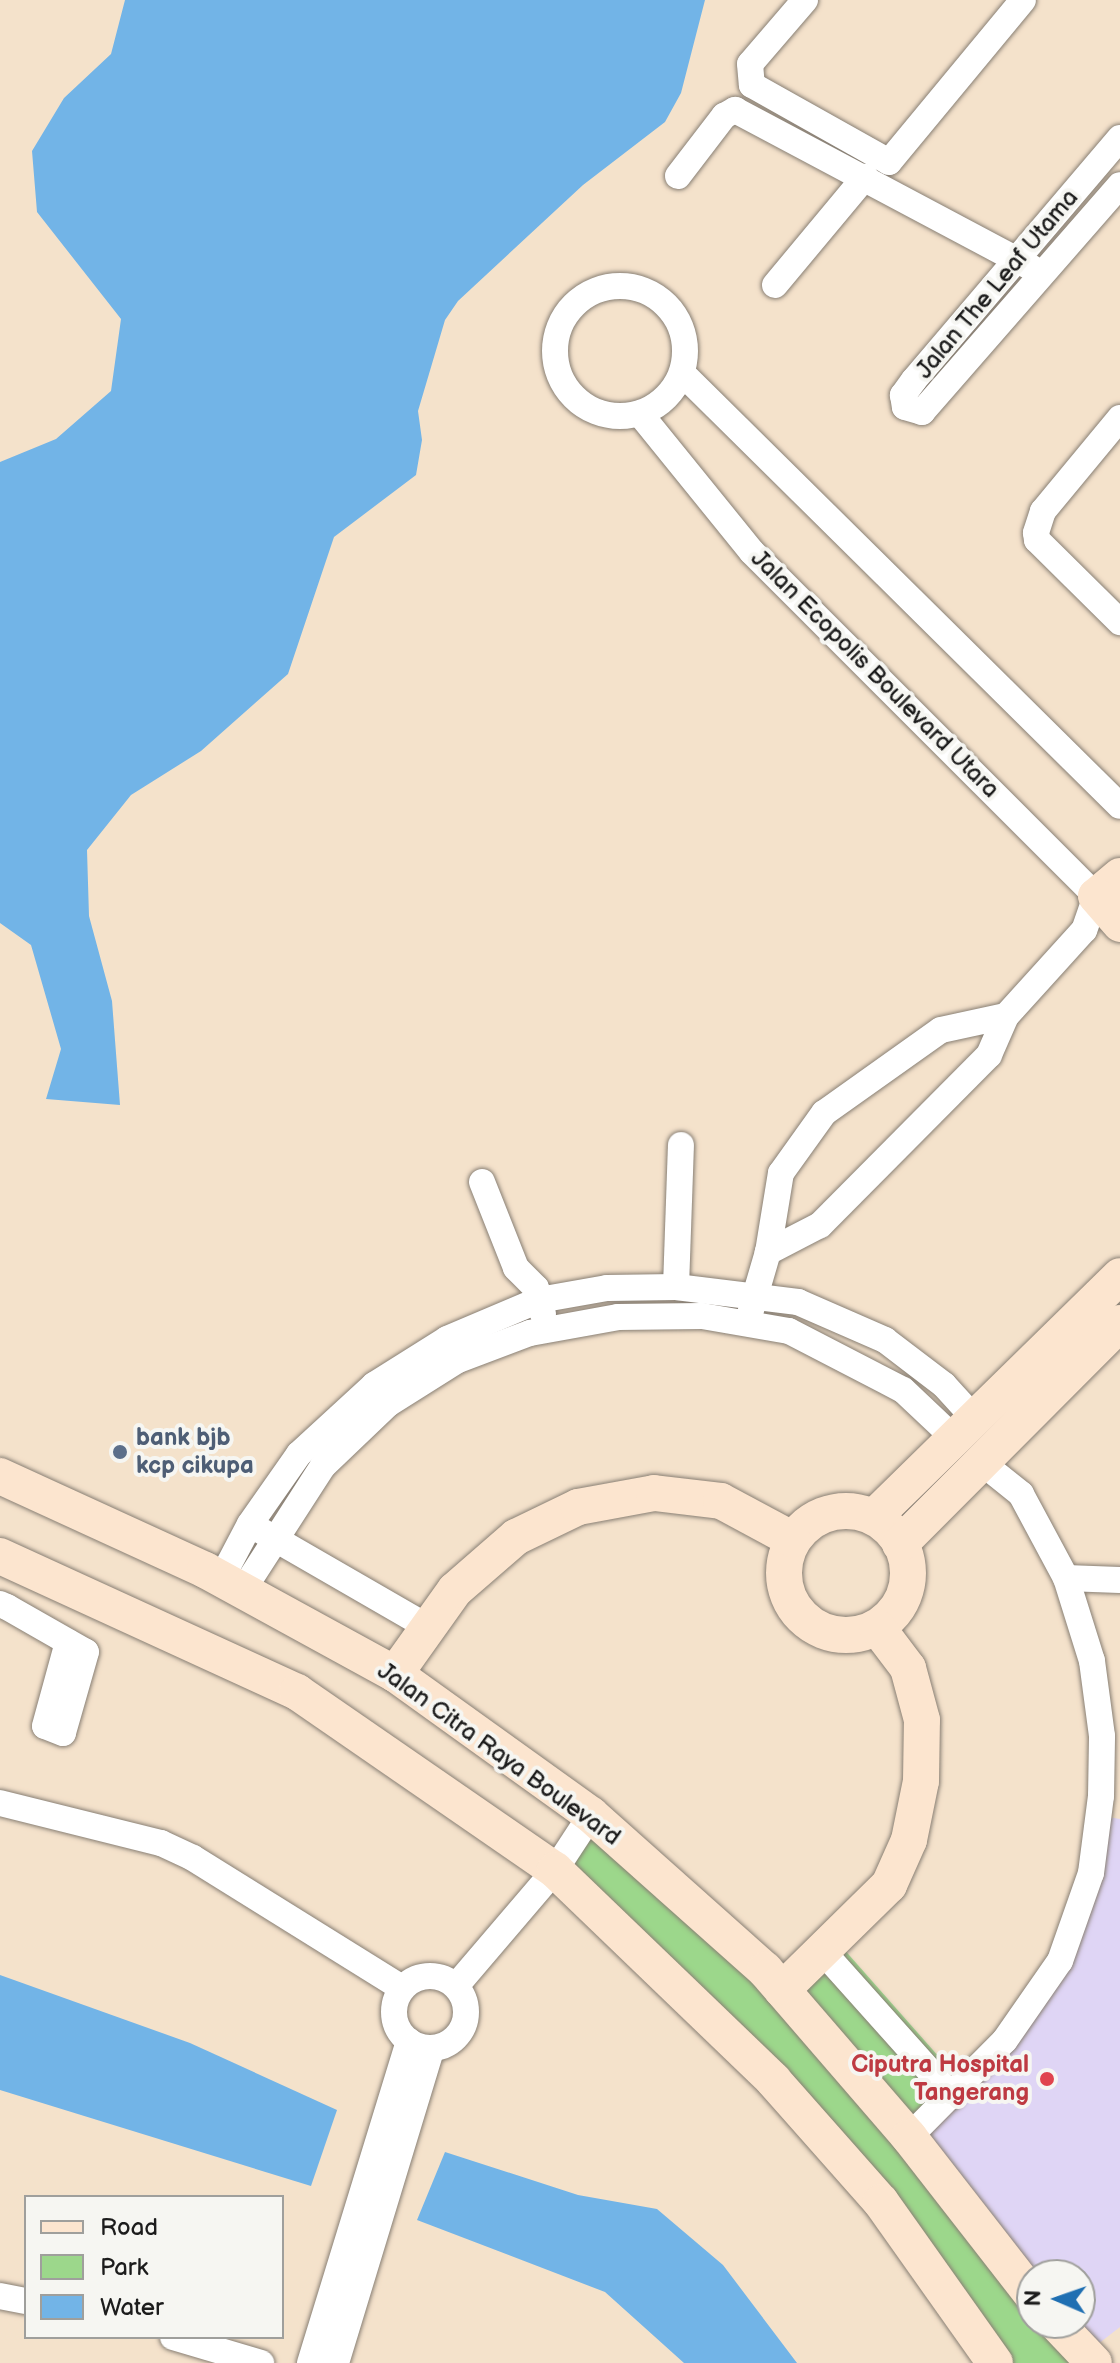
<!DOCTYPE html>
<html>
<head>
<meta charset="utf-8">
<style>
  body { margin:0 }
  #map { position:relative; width:1120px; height:2363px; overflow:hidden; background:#f4e2cb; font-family:"Balsamiq Sans",sans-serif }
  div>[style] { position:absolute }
  .built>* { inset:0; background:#dfd5f5 }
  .green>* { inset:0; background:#9cd78b }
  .water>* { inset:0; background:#72b4e7 }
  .roads { filter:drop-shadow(0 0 2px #887f74) drop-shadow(0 0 2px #887f74) }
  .street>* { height:26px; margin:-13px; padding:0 13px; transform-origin:13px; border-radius:13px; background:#fff }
  .street>.ring { margin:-13px; padding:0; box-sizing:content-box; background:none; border:26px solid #fff; border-radius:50% }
  .secondary>* { height:36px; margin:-18px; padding:0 18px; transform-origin:18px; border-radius:18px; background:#fce5cf }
  .secondary>.ring { margin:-18px; padding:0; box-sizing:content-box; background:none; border:36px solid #fce5cf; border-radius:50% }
  .dots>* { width:22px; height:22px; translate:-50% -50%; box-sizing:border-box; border:4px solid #f6f6f2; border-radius:50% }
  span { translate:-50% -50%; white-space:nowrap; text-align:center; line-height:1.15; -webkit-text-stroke:8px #f6f6f2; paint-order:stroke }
  .street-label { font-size:24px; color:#1c1c1c }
  .service-label { font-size:24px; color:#4e5e75; font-weight:700 }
  .left { translate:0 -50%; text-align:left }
  .health-label { font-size:24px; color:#be3a42; font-weight:700 }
  .right { translate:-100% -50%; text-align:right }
  .legend { position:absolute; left:24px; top:2195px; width:260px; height:144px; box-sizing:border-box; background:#f6f6f2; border:2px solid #9f9f9c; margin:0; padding:10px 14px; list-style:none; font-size:24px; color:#1c1c1c }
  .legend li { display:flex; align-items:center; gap:16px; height:40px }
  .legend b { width:40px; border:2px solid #9f9f9c }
  .north { position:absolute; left:1016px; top:2259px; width:80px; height:80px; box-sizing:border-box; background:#f6f6f2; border:2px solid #9f9f9c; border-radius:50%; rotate:272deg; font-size:22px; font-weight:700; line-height:32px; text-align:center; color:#1c1c1c }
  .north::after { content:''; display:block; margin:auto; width:28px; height:36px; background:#1f6fb2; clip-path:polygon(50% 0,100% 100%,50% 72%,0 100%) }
</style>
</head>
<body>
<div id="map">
  <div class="built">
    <i style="clip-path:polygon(1108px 1817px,1120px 1819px,1120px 2327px,1089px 2351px,1080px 2323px,1080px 2275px,1032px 2275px,924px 2133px,1025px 2025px)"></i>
  </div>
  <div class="green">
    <i style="clip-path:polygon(591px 1813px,764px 1971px,1032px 2292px,1032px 2323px,1057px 2323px,1091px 2363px,993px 2363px,772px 2080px,556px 1871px)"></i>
    <i style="clip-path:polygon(842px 1947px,962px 2083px,910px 2134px,785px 1990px)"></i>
  </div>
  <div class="water">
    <i style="clip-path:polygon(125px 0,705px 0,681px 93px,665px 122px,583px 185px,458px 301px,445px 320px,418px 411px,422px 440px,416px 475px,334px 537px,288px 674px,201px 751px,131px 795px,87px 850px,89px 916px,112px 1001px,120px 1105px,46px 1099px,61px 1049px,31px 945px,0 923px,0 462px,56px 439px,111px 391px,121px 319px,37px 212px,32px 151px,64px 98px,111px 54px)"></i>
    <i style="clip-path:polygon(0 1975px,190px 2043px,337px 2110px,311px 2186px,0 2090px)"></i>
    <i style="clip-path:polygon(445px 2152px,578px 2195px,657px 2209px,723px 2265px,797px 2363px,684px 2363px,605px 2292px,417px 2220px)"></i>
  </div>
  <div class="roads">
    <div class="street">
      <i style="left:805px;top:0;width:84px;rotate:130.7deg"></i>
      <i style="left:750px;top:64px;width:21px;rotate:85deg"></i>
      <i style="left:752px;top:85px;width:157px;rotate:29.3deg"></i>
      <i style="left:889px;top:162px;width:210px;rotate:-50.4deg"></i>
      <i style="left:1120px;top:138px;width:318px;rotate:130.4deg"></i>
      <i style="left:914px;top:380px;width:19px;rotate:126deg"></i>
      <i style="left:903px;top:395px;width:12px;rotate:81deg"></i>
      <i style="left:905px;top:407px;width:18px;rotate:16deg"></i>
      <i style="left:922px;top:412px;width:301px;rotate:-48.9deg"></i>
      <i style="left:678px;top:176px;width:76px;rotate:-52.5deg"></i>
      <i style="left:724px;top:116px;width:13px;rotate:-29deg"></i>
      <i style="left:735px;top:110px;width:336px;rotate:28deg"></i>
      <i style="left:775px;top:285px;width:141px;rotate:-50.2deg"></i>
      <i class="ring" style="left:555px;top:286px;width:104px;height:104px"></i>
      <i style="left:683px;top:374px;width:614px;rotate:44.67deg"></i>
      <i style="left:641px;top:415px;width:176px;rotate:51deg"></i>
      <i style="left:752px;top:552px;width:486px;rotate:45deg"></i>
      <i style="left:1096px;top:896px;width:36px;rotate:109deg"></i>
      <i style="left:1084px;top:930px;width:116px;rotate:132.2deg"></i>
      <i style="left:1006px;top:1016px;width:43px;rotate:113.6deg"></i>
      <i style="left:989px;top:1055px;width:240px;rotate:134.8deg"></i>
      <i style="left:820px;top:1225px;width:59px;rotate:152.6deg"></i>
      <i style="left:1120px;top:418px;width:121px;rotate:129.6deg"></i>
      <i style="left:1043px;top:511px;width:23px;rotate:108deg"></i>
      <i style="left:1036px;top:533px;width:7px;rotate:82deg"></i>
      <i style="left:1037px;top:540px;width:117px;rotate:44.7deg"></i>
      <i style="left:482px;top:1182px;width:92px;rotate:68.4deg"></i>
      <i style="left:516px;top:1268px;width:28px;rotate:45deg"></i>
      <i style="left:536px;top:1288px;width:27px;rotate:75deg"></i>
      <i style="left:676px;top:1287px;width:142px;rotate:-88deg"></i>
      <i style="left:751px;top:1310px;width:60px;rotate:-73.7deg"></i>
      <i style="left:768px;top:1252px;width:80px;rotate:-80.7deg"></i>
      <i style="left:781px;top:1173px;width:74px;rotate:-54.4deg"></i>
      <i style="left:824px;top:1113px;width:143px;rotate:-35.4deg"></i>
      <i style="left:941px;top:1030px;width:66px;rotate:-12.2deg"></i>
      <i style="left:258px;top:1529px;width:196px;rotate:30deg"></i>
      <i style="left:1066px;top:1578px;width:54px;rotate:2.1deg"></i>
      <i style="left:221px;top:1579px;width:62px;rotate:-62.2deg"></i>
      <i style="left:250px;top:1524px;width:85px;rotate:-55deg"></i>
      <i style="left:299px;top:1454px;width:102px;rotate:-42.6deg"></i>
      <i style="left:374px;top:1385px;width:86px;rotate:-32.2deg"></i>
      <i style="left:447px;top:1339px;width:100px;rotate:-23deg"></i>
      <i style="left:539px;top:1300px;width:69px;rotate:-10deg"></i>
      <i style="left:607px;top:1288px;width:69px;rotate:-0.8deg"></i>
      <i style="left:676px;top:1287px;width:123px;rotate:7deg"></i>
      <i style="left:798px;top:1302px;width:95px;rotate:23.6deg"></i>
      <i style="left:885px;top:1340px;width:74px;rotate:37.3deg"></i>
      <i style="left:944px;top:1385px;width:45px;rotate:47.7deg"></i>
      <i style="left:243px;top:1590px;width:148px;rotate:-57.2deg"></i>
      <i style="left:323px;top:1466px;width:90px;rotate:-43.6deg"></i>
      <i style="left:388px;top:1404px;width:83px;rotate:-32.2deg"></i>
      <i style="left:458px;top:1360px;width:77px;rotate:-20.6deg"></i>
      <i style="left:530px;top:1333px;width:89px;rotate:-10.3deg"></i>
      <i style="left:618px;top:1317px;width:84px;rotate:-0.7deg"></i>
      <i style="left:702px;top:1316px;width:88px;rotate:9.8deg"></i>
      <i style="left:789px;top:1331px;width:128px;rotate:27.4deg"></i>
      <i style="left:903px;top:1390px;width:71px;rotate:43.3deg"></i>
      <i style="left:0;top:1604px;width:8px;rotate:23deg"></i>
      <i style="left:7px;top:1607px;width:89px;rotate:29.7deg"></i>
      <i style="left:84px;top:1651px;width:2px;rotate:27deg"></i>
      <i style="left:86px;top:1652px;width:84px;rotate:105.9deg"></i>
      <i style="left:63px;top:1733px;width:19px;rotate:-159deg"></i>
      <i style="left:45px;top:1726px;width:87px;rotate:-74.7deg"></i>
      <i style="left:0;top:1803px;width:166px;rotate:14deg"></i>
      <i style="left:161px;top:1843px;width:35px;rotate:25deg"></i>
      <i style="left:193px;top:1858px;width:246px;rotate:31.9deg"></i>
      <i style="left:824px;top:1953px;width:192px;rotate:48.2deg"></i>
      <i class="ring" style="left:394px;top:1976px;width:46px;height:46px"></i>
      <i style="left:456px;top:1986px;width:153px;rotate:-49.5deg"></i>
      <i style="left:555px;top:1870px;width:66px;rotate:-56.8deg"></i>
      <i style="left:909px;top:2137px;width:136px;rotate:-45.3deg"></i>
      <i style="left:1005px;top:2040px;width:96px;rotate:-55.2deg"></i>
      <i style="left:1060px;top:1961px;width:93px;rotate:-70.6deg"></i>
      <i style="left:1091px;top:1873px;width:78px;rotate:-82.6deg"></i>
      <i style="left:1101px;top:1796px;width:60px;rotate:-89deg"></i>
      <i style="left:1102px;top:1736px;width:76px;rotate:-97.6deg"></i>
      <i style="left:1092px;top:1661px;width:87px;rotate:-107.4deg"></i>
      <i style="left:1066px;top:1578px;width:95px;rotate:-118.2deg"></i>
      <i style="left:1021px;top:1494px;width:51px;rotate:-141.3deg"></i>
      <i style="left:0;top:2296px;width:26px;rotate:11deg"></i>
      <i style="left:173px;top:2337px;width:92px;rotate:16.5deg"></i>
      <i style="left:310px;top:2363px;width:337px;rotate:-72.9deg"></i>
      <i style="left:336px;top:2363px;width:329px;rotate:-73.1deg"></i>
    </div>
    <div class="secondary">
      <i style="left:1120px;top:876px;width:31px;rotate:140deg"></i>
      <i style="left:1096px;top:896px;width:37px;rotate:49deg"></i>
      <i style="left:0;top:1476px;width:226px;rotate:24.6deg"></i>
      <i style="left:205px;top:1570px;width:217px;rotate:28.7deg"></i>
      <i style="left:395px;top:1674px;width:241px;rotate:35.7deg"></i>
      <i style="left:591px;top:1815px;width:233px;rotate:41.7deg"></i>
      <i style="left:765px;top:1970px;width:221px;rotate:49.2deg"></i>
      <i style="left:909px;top:2137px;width:200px;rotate:52.1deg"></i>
      <i class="ring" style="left:784px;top:1511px;width:88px;height:88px"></i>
      <i style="left:874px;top:1517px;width:344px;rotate:-44.4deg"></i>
      <i style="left:900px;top:1544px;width:312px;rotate:-45.1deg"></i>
      <i style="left:0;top:1556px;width:327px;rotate:24.6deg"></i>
      <i style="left:297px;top:1692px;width:313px;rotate:34.6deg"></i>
      <i style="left:555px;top:1870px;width:303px;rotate:43.9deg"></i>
      <i style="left:773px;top:2080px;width:163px;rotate:48.5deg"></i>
      <i style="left:881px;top:2202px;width:197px;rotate:54.7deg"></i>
      <i style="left:395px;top:1674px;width:103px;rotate:-54.5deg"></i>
      <i style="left:455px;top:1590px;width:81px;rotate:-41deg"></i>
      <i style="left:516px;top:1537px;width:69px;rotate:-25.8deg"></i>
      <i style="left:578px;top:1507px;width:77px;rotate:-10.4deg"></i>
      <i style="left:654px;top:1493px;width:67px;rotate:6.8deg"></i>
      <i style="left:721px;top:1501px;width:81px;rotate:28.2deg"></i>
      <i style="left:782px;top:1990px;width:150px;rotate:-44.5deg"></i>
      <i style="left:889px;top:1885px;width:49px;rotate:-66deg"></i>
      <i style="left:909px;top:1840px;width:60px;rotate:-78.5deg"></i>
      <i style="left:921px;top:1781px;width:61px;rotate:-89.1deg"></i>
      <i style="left:922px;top:1720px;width:54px;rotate:-105.1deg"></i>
      <i style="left:908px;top:1668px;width:51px;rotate:-127.1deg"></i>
      <i style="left:1056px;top:2323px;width:55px;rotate:46.5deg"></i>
    </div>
  </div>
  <div class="dots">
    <i style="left:120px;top:1452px;background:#5c6f8a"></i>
    <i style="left:1047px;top:2079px;background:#e0444e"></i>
  </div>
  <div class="street-label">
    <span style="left:997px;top:284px;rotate:-50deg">Jalan The Leaf Utama</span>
    <span style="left:875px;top:674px;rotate:45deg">Jalan Ecopolis Boulevard Utara</span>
    <span style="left:499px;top:1754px;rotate:36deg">Jalan Citra Raya Boulevard</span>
  </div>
  <div class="service-label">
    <span class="left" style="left:136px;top:1452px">bank bjb<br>kcp cikupa</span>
  </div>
  <div class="health-label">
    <span class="right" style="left:1029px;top:2079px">Ciputra Hospital<br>Tangerang</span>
  </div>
  <ul class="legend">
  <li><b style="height:10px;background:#fce5cf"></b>Road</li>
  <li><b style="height:22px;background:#9cd78b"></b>Park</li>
  <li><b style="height:22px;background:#72b4e7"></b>Water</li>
  </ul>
  <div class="north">N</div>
</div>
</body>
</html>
